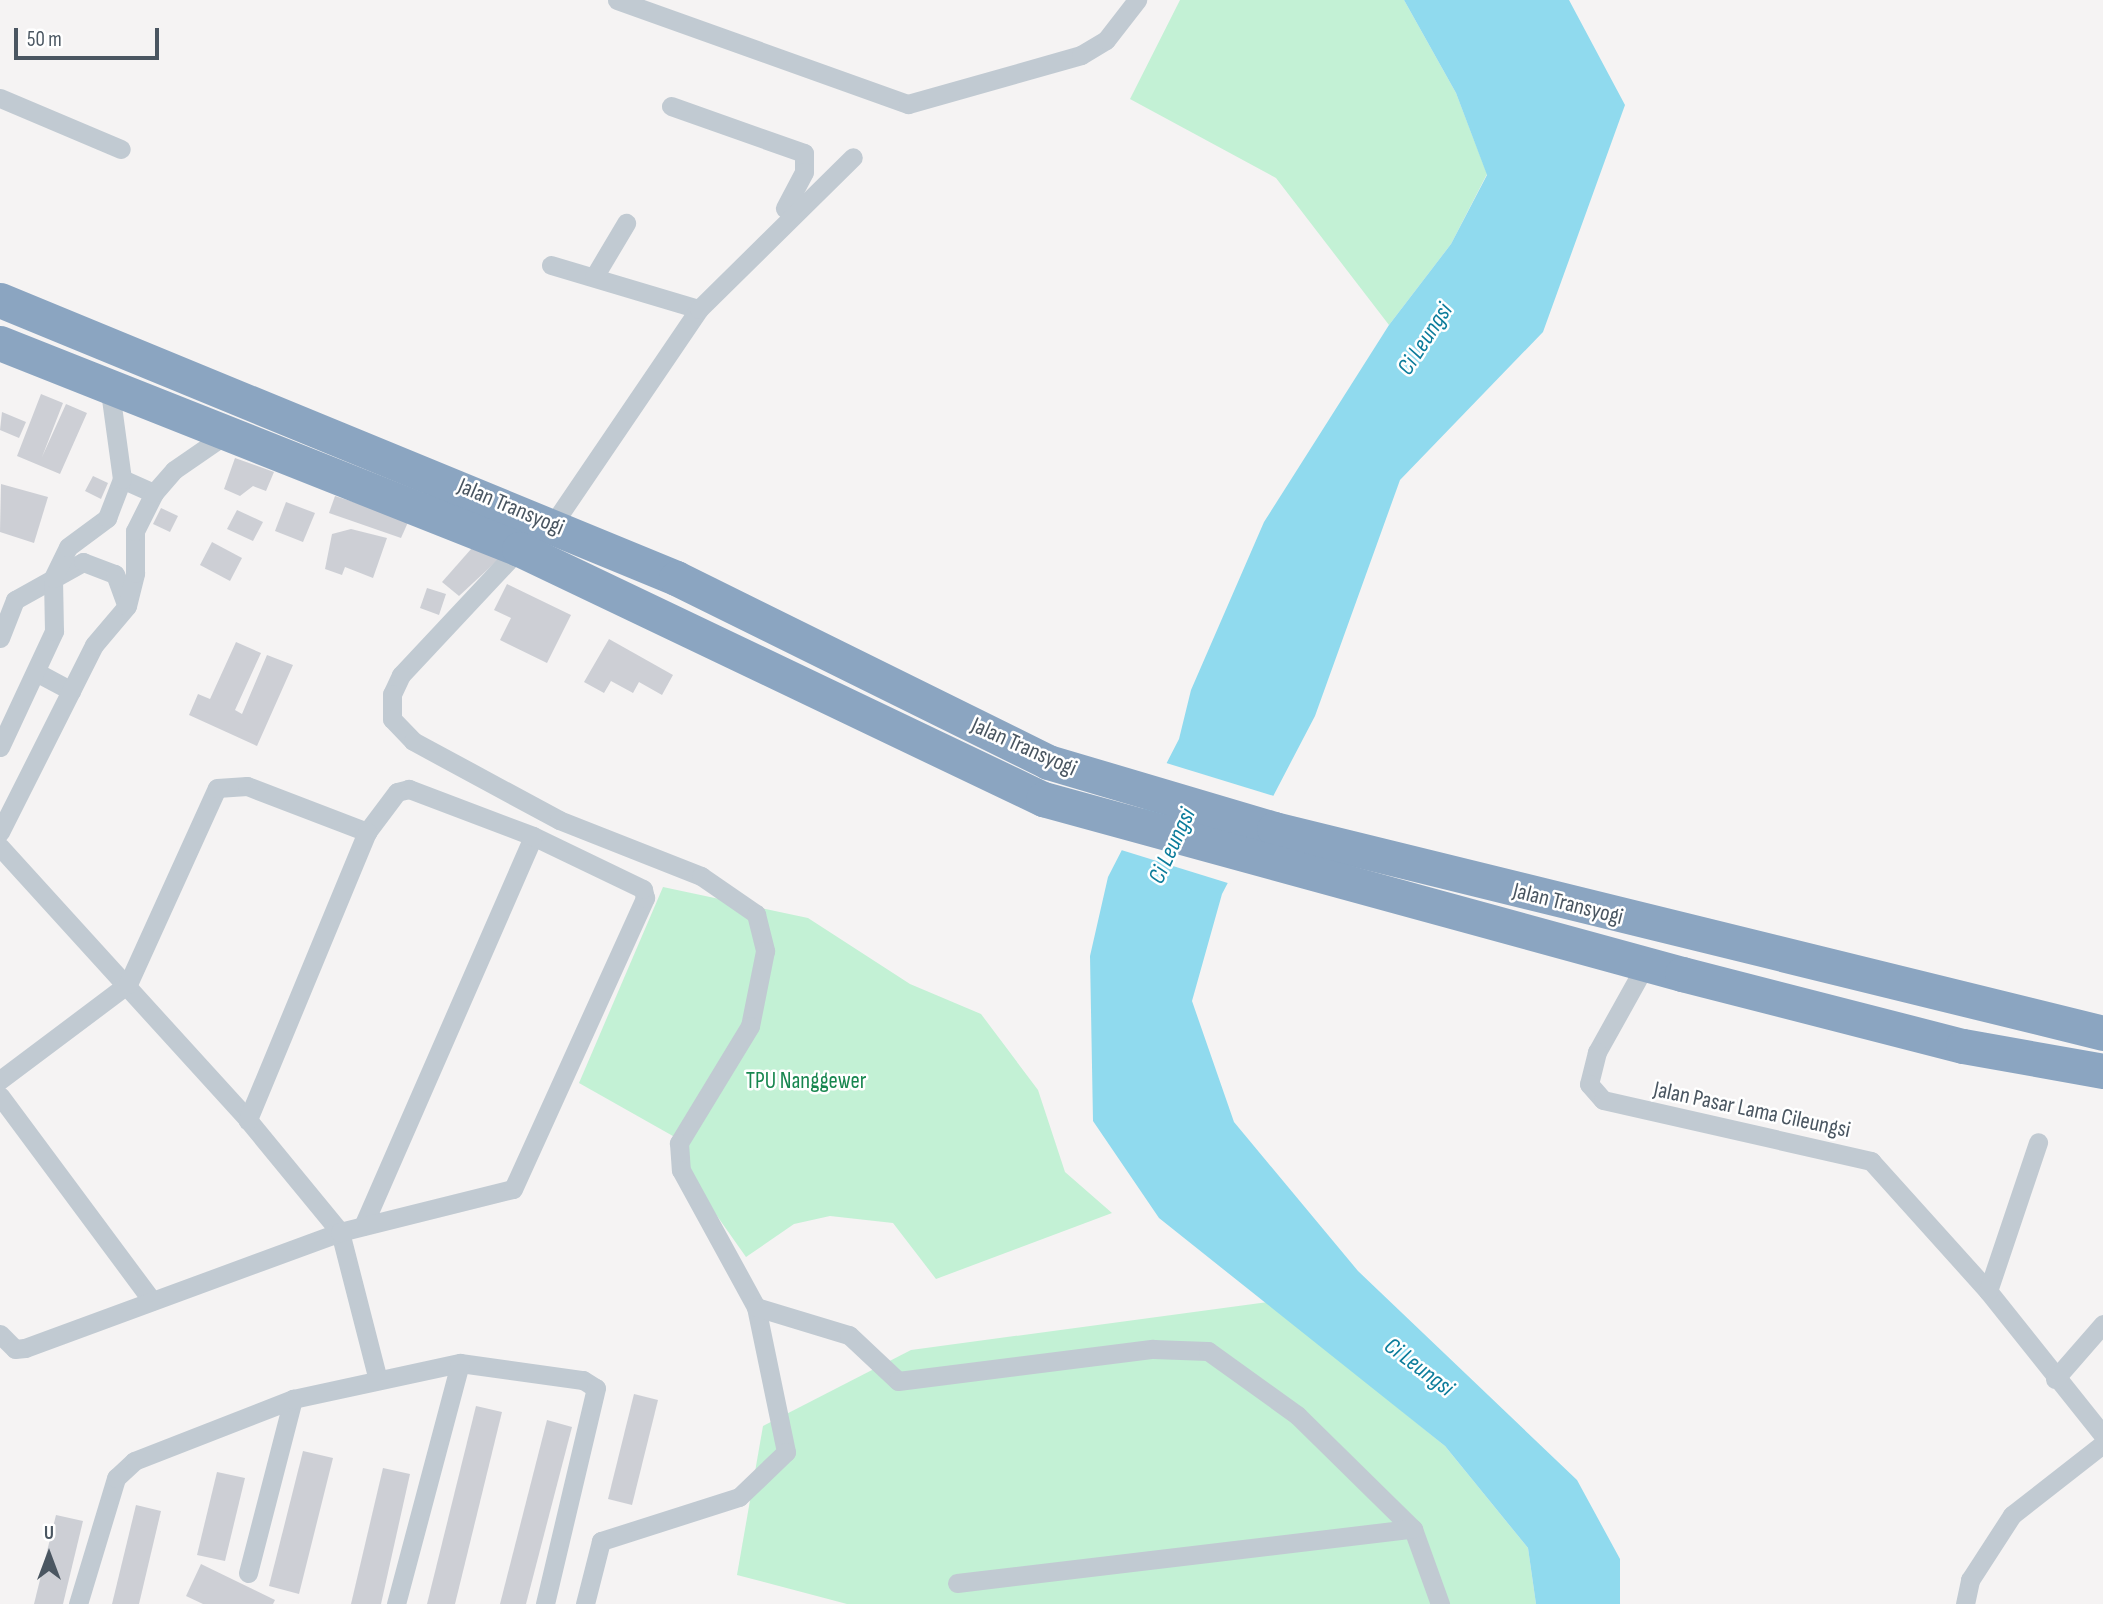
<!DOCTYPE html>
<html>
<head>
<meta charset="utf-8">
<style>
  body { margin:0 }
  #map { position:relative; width:2103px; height:1604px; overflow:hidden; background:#f5f3f3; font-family:"Sofia Sans Condensed",sans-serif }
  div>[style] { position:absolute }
  .green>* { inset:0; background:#c3f1d5 }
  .water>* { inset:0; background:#90daee }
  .pier>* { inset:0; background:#f5f3f3 }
  .building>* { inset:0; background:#cdcfd5 }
  .street>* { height:19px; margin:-9.5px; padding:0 9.5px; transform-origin:9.5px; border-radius:9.5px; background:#c1cad2 }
  .highway>* { height:35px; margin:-17.5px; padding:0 17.5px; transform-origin:17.5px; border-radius:17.5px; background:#8ba5c1 }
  span { translate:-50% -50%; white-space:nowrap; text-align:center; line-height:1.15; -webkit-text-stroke:5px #fff; paint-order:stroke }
  .street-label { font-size:23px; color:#4a5661 }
  .park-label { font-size:23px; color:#17864f }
  .water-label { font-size:24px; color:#0c7c9b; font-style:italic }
  .north { position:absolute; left:14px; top:1520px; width:70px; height:70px; -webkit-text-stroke:5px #fff; paint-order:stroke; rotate:0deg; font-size:19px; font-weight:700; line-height:28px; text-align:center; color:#4a5661 }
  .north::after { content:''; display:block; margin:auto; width:24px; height:32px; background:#4a5661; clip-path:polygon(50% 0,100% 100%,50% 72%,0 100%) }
  .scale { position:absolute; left:14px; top:28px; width:145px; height:32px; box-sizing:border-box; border:4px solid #4a5661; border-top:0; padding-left:9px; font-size:21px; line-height:24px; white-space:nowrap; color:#4a5661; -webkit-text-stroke:5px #fff; paint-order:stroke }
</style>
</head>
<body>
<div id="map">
  <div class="green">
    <i style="clip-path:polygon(1180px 0,1404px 0,1456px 93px,1487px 174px,1451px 244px,1389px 325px,1276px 178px,1130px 99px)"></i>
    <i style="clip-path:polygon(663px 887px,808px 918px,910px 984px,981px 1014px,1038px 1090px,1065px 1172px,1112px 1213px,936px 1279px,893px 1223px,830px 1216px,794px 1224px,746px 1257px,698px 1189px,680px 1140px,579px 1083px)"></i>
    <i style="clip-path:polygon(1268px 1302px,1445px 1446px,1528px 1548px,1536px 1604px,847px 1604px,737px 1575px,763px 1426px,911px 1350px)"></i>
  </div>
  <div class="water">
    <i style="clip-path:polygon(1404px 0,1569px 0,1625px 105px,1543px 332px,1400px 480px,1315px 716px,1222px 894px,1192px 1001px,1234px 1122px,1358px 1271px,1577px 1480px,1620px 1559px,1620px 1604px,1536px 1604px,1528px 1548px,1445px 1446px,1159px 1218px,1093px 1121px,1090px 956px,1108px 877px,1179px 739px,1191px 690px,1264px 522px,1389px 325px,1451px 244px,1487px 175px,1456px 93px)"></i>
  </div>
  <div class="pier">
    <i style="clip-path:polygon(1163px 762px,1277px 797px,1255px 838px,1142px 803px)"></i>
    <i style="clip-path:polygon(1139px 809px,1253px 843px,1231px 884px,1118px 849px)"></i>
  </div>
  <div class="building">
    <i style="clip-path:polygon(41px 394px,63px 403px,42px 457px,66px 404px,87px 413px,60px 474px,17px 456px)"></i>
    <i style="clip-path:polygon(2px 412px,26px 422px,19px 438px,0 430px)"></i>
    <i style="clip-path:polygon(235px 458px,274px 472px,266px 491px,253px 486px,240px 496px,224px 489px)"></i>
    <i style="clip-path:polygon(93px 476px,108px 483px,101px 499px,85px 491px)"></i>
    <i style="clip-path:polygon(1px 484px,48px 497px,34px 543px,0 532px)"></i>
    <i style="clip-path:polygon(335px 496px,409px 520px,401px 538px,329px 513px)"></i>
    <i style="clip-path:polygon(286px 502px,315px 513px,303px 542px,275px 531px)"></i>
    <i style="clip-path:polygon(161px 508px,178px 516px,170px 532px,153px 524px)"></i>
    <i style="clip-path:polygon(237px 510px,263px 522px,253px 541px,227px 529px)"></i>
    <i style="clip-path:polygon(351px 529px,387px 538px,373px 578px,345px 567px,342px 575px,325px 569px,332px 534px)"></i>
    <i style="clip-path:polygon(479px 540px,500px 558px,459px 596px,442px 582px)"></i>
    <i style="clip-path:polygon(212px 542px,242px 558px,230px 581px,200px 565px)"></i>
    <i style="clip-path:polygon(507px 584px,571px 615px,547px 663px,500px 640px,511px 618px,494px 610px)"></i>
    <i style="clip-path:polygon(427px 588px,446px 594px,439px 615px,420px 608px)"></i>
    <i style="clip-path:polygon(609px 639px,673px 675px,662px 695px,639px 682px,633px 693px,611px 681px,604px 693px,584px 682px)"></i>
    <i style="clip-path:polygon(236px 642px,261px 653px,235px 710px,242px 714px,267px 655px,293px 665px,257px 746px,189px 715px,198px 694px,210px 699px)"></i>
    <i style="clip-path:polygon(634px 1394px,658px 1400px,632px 1505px,608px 1499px)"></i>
    <i style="clip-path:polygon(476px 1406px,502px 1412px,455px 1604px,427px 1604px)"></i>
    <i style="clip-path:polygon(547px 1420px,572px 1427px,526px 1604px,500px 1604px)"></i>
    <i style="clip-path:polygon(303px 1451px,333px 1458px,299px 1594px,269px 1586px)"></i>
    <i style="clip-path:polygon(383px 1468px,410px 1474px,381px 1604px,351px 1604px)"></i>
    <i style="clip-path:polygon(217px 1472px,245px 1478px,225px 1561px,197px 1555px)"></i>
    <i style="clip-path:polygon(136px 1505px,161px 1511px,139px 1604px,112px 1604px)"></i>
    <i style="clip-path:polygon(56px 1515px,83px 1521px,63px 1604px,34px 1604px)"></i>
    <i style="clip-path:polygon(201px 1564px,275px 1600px,273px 1604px,203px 1604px,186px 1596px)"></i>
  </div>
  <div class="street">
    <i style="left:617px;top:0;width:309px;rotate:19.7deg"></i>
    <i style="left:908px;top:104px;width:180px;rotate:-15.8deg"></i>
    <i style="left:1081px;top:55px;width:29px;rotate:-31deg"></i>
    <i style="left:1106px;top:40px;width:51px;rotate:-52.2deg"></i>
    <i style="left:0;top:98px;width:131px;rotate:22.9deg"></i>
    <i style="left:671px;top:106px;width:141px;rotate:19.5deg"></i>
    <i style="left:804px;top:153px;width:19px;rotate:90deg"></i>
    <i style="left:804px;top:172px;width:41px;rotate:117.8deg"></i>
    <i style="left:551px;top:265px;width:154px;rotate:16.6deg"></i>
    <i style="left:594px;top:277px;width:63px;rotate:-59.3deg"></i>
    <i style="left:122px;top:479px;width:35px;rotate:24deg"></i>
    <i style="left:553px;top:524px;width:260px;rotate:-55.8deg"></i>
    <i style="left:699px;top:309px;width:216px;rotate:-44.6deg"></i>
    <i style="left:519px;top:549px;width:173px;rotate:133.1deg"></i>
    <i style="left:401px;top:675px;width:21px;rotate:115deg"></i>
    <i style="left:392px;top:694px;width:25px;rotate:90deg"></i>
    <i style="left:392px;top:719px;width:30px;rotate:46deg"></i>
    <i style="left:413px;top:741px;width:166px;rotate:28.4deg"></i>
    <i style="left:559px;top:820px;width:153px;rotate:21.5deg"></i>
    <i style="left:701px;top:876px;width:67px;rotate:34.6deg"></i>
    <i style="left:756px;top:914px;width:38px;rotate:76deg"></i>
    <i style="left:765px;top:951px;width:76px;rotate:101.3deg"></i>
    <i style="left:750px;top:1026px;width:137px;rotate:121.3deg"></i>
    <i style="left:679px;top:1143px;width:27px;rotate:86deg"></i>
    <i style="left:681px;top:1170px;width:156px;rotate:61.3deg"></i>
    <i style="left:756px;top:1307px;width:148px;rotate:78.3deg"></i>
    <i style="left:786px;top:1452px;width:65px;rotate:136.2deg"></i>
    <i style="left:739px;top:1497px;width:145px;rotate:162.3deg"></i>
    <i style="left:601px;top:1541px;width:65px;rotate:104.3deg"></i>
    <i style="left:0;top:638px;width:41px;rotate:-68.5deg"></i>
    <i style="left:15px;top:600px;width:78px;rotate:-29.2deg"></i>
    <i style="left:83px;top:562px;width:34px;rotate:21deg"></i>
    <i style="left:115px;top:574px;width:33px;rotate:70deg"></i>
    <i style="left:36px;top:672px;width:40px;rotate:28deg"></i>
    <i style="left:0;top:747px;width:128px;rotate:-65deg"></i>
    <i style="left:54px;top:631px;width:53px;rotate:-91.1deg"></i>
    <i style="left:53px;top:578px;width:34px;rotate:-64deg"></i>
    <i style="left:68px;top:547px;width:49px;rotate:-36.6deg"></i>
    <i style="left:107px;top:518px;width:42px;rotate:-69deg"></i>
    <i style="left:122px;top:479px;width:96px;rotate:-97.8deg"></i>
    <i style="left:0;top:832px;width:209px;rotate:-63.3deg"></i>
    <i style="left:94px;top:645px;width:51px;rotate:-49.8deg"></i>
    <i style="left:127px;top:606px;width:34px;rotate:-76deg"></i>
    <i style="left:135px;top:573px;width:42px;rotate:-90deg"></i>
    <i style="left:135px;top:531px;width:42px;rotate:-63.4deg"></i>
    <i style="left:154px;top:493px;width:30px;rotate:-49deg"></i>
    <i style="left:174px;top:470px;width:67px;rotate:-34.6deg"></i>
    <i style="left:0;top:847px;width:369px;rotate:47.7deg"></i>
    <i style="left:248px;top:1120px;width:145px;rotate:50.6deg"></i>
    <i style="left:340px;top:1232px;width:149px;rotate:75.6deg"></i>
    <i style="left:1646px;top:964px;width:101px;rotate:119.1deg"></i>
    <i style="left:1597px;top:1052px;width:33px;rotate:104deg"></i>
    <i style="left:1589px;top:1084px;width:21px;rotate:49deg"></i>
    <i style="left:1603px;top:1100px;width:275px;rotate:12.8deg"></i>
    <i style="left:1871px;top:1161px;width:175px;rotate:48deg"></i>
    <i style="left:1988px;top:1291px;width:184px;rotate:51.4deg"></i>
    <i style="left:0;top:1080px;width:160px;rotate:-36.9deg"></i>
    <i style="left:128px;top:984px;width:215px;rotate:-65.6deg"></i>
    <i style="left:217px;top:788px;width:30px;rotate:-4deg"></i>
    <i style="left:247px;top:786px;width:129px;rotate:21deg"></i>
    <i style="left:0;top:1096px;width:255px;rotate:53.4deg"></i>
    <i style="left:363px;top:1226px;width:425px;rotate:-66.4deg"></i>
    <i style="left:1988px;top:1291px;width:157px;rotate:-71.4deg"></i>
    <i style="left:756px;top:1307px;width:97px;rotate:16.8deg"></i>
    <i style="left:849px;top:1335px;width:67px;rotate:43.2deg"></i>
    <i style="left:898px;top:1381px;width:257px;rotate:-7.2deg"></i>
    <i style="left:1153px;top:1349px;width:55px;rotate:2.1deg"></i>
    <i style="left:1208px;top:1351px;width:110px;rotate:35.7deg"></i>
    <i style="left:1297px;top:1415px;width:163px;rotate:44.5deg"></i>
    <i style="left:1413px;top:1529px;width:80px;rotate:70.2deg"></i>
    <i style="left:0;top:1334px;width:21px;rotate:45deg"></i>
    <i style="left:15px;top:1349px;width:10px;rotate:-6deg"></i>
    <i style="left:25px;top:1348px;width:336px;rotate:-20.2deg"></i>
    <i style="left:340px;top:1232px;width:178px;rotate:-14deg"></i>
    <i style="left:513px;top:1189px;width:320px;rotate:-65.6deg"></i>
    <i style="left:645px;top:898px;width:9px;rotate:-103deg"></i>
    <i style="left:643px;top:889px;width:122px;rotate:-154.3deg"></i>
    <i style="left:533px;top:836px;width:133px;rotate:-159.2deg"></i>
    <i style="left:409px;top:789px;width:12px;rotate:166deg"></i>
    <i style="left:397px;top:792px;width:50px;rotate:126.9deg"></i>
    <i style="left:367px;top:832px;width:312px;rotate:112.5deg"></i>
    <i style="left:2055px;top:1379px;width:73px;rotate:-48.9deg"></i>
    <i style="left:248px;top:1573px;width:180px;rotate:-75.5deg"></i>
    <i style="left:957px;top:1583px;width:459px;rotate:-6.8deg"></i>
    <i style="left:78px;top:1604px;width:132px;rotate:-73.2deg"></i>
    <i style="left:116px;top:1478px;width:25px;rotate:-43deg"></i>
    <i style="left:134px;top:1461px;width:171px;rotate:-21.3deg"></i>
    <i style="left:293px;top:1399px;width:171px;rotate:-12.2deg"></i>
    <i style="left:460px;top:1363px;width:124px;rotate:7.9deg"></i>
    <i style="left:583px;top:1380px;width:15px;rotate:32deg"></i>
    <i style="left:596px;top:1388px;width:222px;rotate:103.3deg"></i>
    <i style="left:396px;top:1604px;width:249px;rotate:-75.1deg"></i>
    <i style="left:1965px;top:1604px;width:25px;rotate:-78deg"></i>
    <i style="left:1970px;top:1580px;width:77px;rotate:-57.1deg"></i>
    <i style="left:2012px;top:1515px;width:115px;rotate:-38deg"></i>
  </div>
  <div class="highway">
    <i style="left:0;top:300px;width:731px;rotate:22.35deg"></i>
    <i style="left:676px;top:578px;width:415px;rotate:26.3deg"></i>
    <i style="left:1048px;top:762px;width:236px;rotate:16.5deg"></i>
    <i style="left:1274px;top:829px;width:854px;rotate:13.82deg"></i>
    <i style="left:0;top:343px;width:558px;rotate:21.65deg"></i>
    <i style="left:519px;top:549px;width:581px;rotate:25.51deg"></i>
    <i style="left:1043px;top:799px;width:663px;rotate:15.32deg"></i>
    <i style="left:1682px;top:974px;width:290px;rotate:14.4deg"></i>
    <i style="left:1963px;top:1046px;width:142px;rotate:10.1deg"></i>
  </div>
  <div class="street-label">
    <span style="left:511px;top:507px;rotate:23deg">Jalan Transyogi</span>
    <span style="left:1024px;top:747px;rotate:24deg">Jalan Transyogi</span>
    <span style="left:1568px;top:904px;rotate:14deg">Jalan Transyogi</span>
    <span style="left:1752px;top:1110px;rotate:12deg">Jalan Pasar Lama Cileungsi</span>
  </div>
  <div class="park-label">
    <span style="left:806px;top:1081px">TPU Nanggewer</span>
  </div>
  <div class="water-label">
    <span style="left:1425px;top:339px;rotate:-57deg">Ci Leungsi</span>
    <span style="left:1172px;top:846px;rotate:-65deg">Ci Leungsi</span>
    <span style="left:1419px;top:1367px;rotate:37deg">Ci Leungsi</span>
  </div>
  <div class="north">U</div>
  <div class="scale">50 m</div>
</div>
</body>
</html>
